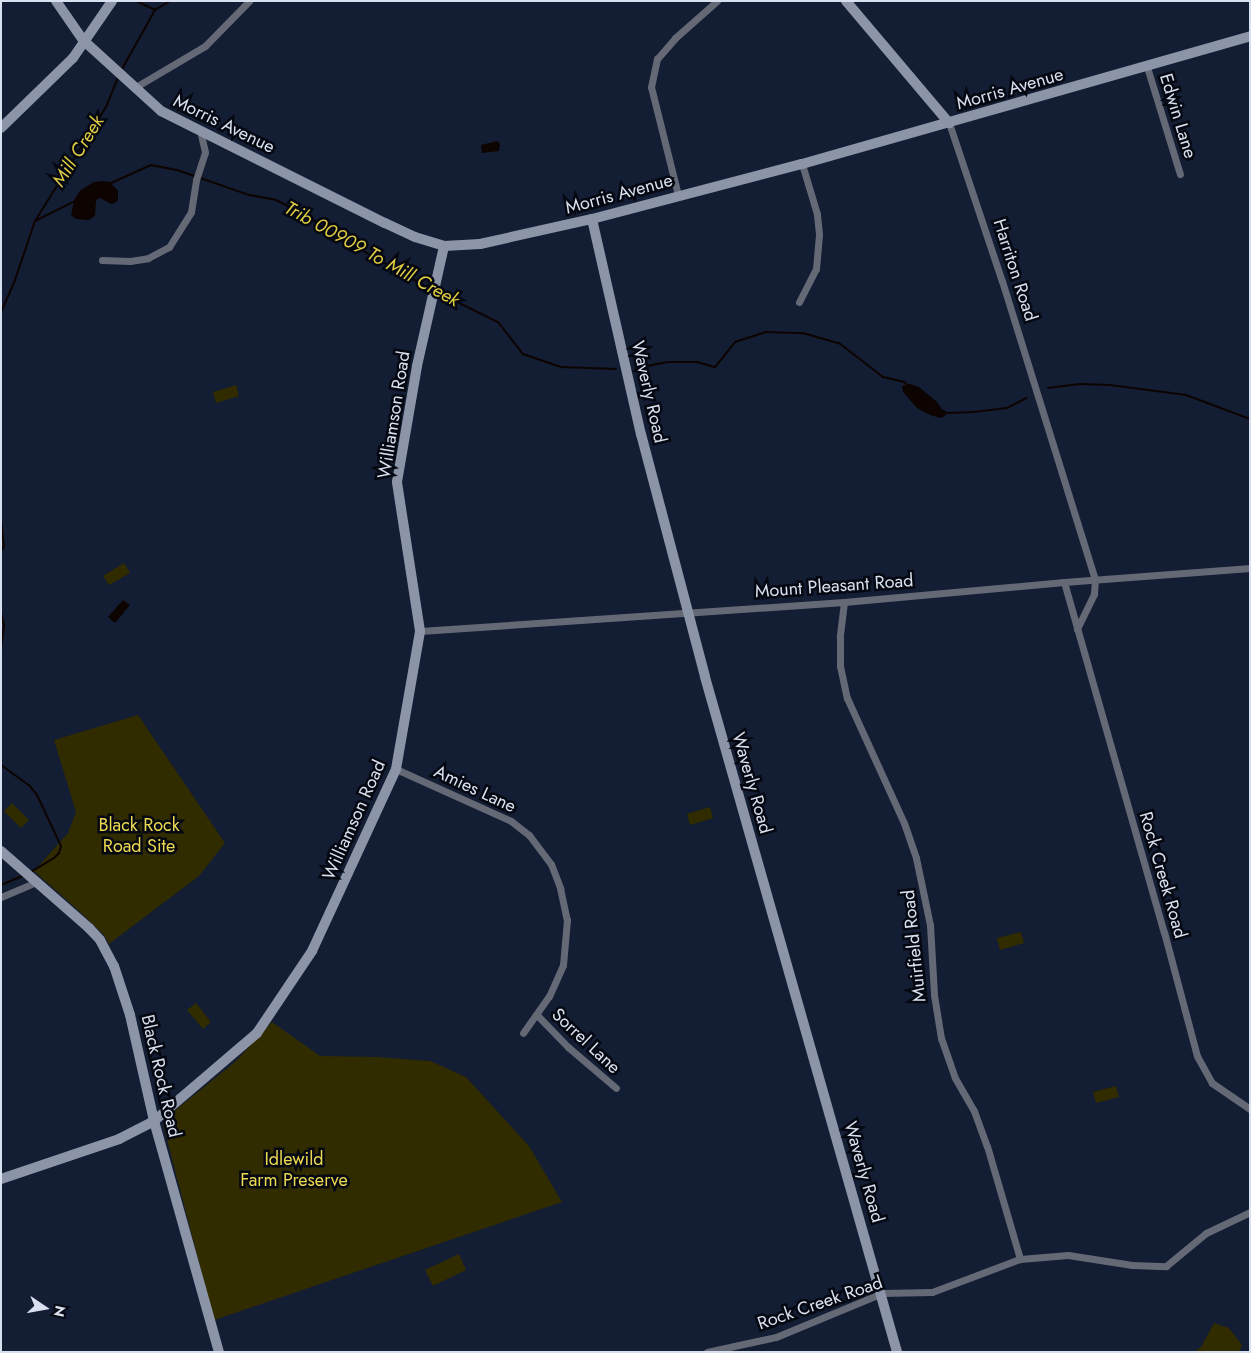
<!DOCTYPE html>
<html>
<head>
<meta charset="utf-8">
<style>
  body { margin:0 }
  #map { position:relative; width:1251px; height:1353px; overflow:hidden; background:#131d33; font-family:Jost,sans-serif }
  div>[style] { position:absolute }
  .green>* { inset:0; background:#312b00 }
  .water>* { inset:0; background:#0d0300 }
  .stream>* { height:2px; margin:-1px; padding:0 1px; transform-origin:1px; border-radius:1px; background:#0d0300 }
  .street>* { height:7px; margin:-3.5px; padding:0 3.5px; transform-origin:3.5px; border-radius:3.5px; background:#646975 }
  .secondary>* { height:10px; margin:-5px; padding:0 5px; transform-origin:5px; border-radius:5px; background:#8c95a8 }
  span { translate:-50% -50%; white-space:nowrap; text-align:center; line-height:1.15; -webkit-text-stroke:5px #050811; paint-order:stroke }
  .street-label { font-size:18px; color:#d9e0ef }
  .park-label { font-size:18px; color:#ecd952 }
  .water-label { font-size:19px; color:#e0cd43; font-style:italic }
  .frame { position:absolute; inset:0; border:2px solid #d9e0ef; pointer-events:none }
  .north { position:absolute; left:20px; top:1283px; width:50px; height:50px; -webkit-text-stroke:4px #050811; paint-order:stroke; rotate:102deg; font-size:14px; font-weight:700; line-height:20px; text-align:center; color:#d9e0ef }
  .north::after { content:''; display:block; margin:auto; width:18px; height:22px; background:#d9e0ef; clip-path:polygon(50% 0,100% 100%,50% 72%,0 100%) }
</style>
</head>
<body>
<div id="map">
  <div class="green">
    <i style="clip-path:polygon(236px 385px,239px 396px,216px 403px,213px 392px)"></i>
    <i style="clip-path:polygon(124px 563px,130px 573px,109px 585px,103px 576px)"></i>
    <i style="clip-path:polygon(138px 715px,225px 843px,199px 876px,109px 944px,104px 935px,79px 911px,34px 871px,68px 833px,76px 812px,54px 740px)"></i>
    <i style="clip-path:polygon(12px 803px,29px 820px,21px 828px,4px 811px)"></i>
    <i style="clip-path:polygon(710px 807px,713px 818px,690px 825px,687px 814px)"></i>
    <i style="clip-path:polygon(1021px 932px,1024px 943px,1000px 950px,997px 938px)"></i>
    <i style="clip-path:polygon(196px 1003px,211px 1022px,203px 1029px,187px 1010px)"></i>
    <i style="clip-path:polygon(272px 1022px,320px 1056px,377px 1057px,430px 1061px,466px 1077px,529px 1146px,562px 1202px,214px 1320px,163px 1124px,167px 1117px,236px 1061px)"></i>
    <i style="clip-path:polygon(1116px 1086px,1119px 1097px,1096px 1103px,1093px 1092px)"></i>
    <i style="clip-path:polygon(459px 1254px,466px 1270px,433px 1286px,425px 1270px)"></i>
    <i style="clip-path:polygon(1214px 1323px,1229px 1328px,1242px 1345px,1239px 1352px,1194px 1352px,1201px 1347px)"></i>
  </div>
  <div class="water">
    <i style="clip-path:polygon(498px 141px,500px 145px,499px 151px,482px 153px,481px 145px)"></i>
    <i style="clip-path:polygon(102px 181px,110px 182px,118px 191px,118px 200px,115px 203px,111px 204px,100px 198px,96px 200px,95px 216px,89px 220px,76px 219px,71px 215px,75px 198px,81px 190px,94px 182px)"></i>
    <i style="clip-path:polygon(910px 384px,919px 387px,937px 402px,946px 415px,941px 418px,930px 415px,917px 408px,903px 392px,902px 386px)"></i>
    <i style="clip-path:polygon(123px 600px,130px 605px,115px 623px,108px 617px)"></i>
  </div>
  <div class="stream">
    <i style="left:136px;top:1px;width:21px;rotate:25deg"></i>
    <i style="left:122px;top:69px;width:68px;rotate:-60.8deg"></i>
    <i style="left:155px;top:10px;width:17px;rotate:-31deg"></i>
    <i style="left:111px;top:183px;width:44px;rotate:-24.2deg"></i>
    <i style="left:151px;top:165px;width:26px;rotate:11deg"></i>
    <i style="left:177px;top:170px;width:76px;rotate:19.1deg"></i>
    <i style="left:249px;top:195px;width:27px;rotate:10deg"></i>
    <i style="left:276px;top:200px;width:32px;rotate:26deg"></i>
    <i style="left:305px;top:214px;width:31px;rotate:36deg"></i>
    <i style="left:330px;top:232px;width:115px;rotate:29.7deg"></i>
    <i style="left:35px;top:221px;width:45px;rotate:-26.6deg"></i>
    <i style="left:437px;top:292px;width:68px;rotate:26.2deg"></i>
    <i style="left:498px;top:322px;width:41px;rotate:52deg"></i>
    <i style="left:523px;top:354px;width:40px;rotate:18.9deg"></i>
    <i style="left:561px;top:367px;width:55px;rotate:2.1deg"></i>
    <i style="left:1px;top:312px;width:35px;rotate:-66deg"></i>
    <i style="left:15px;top:280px;width:62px;rotate:-71.3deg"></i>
    <i style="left:35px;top:221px;width:134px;rotate:-58.1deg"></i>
    <i style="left:106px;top:107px;width:31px;rotate:-68deg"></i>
    <i style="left:642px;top:367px;width:26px;rotate:-11deg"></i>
    <i style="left:668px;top:362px;width:29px"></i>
    <i style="left:697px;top:362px;width:19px;rotate:16deg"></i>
    <i style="left:715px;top:367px;width:32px;rotate:-51deg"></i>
    <i style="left:735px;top:342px;width:32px;rotate:-18deg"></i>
    <i style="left:765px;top:332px;width:38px;rotate:2deg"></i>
    <i style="left:803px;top:333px;width:37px;rotate:16deg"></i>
    <i style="left:839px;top:343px;width:56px;rotate:37.7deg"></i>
    <i style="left:883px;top:377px;width:22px;rotate:13deg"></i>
    <i style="left:904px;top:382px;width:6px;rotate:39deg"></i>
    <i style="left:1048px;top:388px;width:32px;rotate:-7deg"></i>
    <i style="left:1080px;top:384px;width:30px;rotate:2deg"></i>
    <i style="left:1110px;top:385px;width:77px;rotate:7.5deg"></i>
    <i style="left:1186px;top:395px;width:68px;rotate:20.6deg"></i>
    <i style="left:943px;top:411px;width:4px;rotate:27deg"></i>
    <i style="left:947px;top:413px;width:27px;rotate:-2deg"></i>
    <i style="left:974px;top:412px;width:33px;rotate:-7deg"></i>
    <i style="left:1007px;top:408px;width:22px;rotate:-27deg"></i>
    <i style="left:1px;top:519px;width:27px;rotate:84deg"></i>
    <i style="left:4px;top:546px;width:7px;rotate:117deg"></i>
    <i style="left:1px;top:613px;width:12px;rotate:76deg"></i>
    <i style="left:4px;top:625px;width:26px;rotate:97deg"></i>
    <i style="left:1px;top:685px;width:33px;rotate:90deg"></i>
    <i style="left:1px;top:765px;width:34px;rotate:36deg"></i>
    <i style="left:29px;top:785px;width:13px;rotate:51deg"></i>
    <i style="left:37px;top:795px;width:56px;rotate:64.8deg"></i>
    <i style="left:61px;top:846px;width:7px;rotate:106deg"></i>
    <i style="left:59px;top:853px;width:7px;rotate:135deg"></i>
    <i style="left:54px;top:858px;width:27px;rotate:149deg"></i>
    <i style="left:1px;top:885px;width:25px;rotate:-23deg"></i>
  </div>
  <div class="street">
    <i style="left:1147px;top:67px;width:112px;rotate:72.9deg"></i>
    <i style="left:134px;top:88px;width:82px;rotate:-30.6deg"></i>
    <i style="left:205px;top:46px;width:63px;rotate:-45.6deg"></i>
    <i style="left:949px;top:123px;width:167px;rotate:71.5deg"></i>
    <i style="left:1002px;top:281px;width:312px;rotate:72.7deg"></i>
    <i style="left:1095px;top:579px;width:15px;rotate:94deg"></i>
    <i style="left:1094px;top:594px;width:39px;rotate:116deg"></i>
    <i style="left:678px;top:195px;width:111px;rotate:-104deg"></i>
    <i style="left:651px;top:87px;width:29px;rotate:-78deg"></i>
    <i style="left:657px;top:59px;width:28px;rotate:-49deg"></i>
    <i style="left:675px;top:38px;width:56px;rotate:-41.4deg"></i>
    <i style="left:102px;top:260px;width:28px;rotate:2deg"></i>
    <i style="left:130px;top:261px;width:18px;rotate:-9deg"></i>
    <i style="left:148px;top:258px;width:24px;rotate:-28deg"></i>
    <i style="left:169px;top:247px;width:41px;rotate:-57.8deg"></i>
    <i style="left:191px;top:212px;width:32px;rotate:-81deg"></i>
    <i style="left:196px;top:180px;width:29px;rotate:-72deg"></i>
    <i style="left:205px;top:152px;width:23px;rotate:-103deg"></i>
    <i style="left:799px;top:302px;width:37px;rotate:-63deg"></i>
    <i style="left:816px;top:269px;width:35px;rotate:-85deg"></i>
    <i style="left:819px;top:234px;width:20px;rotate:-96deg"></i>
    <i style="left:817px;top:214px;width:52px;rotate:-106.7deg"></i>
    <i style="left:1064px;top:582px;width:364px;rotate:74.1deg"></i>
    <i style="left:1164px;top:932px;width:128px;rotate:75.1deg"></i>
    <i style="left:1197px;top:1056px;width:31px;rotate:61deg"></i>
    <i style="left:1212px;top:1083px;width:46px;rotate:34.4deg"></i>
    <i style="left:844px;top:602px;width:35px;rotate:97deg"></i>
    <i style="left:840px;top:637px;width:29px;rotate:90deg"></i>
    <i style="left:840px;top:666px;width:33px;rotate:78deg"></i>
    <i style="left:847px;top:698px;width:137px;rotate:65.5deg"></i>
    <i style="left:904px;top:823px;width:37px;rotate:71deg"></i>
    <i style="left:916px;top:858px;width:68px;rotate:78.2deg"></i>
    <i style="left:930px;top:925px;width:70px;rotate:86.7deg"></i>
    <i style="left:934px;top:995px;width:44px;rotate:80.8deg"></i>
    <i style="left:941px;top:1038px;width:42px;rotate:70.7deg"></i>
    <i style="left:955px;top:1078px;width:38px;rotate:60deg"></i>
    <i style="left:974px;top:1111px;width:37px;rotate:70deg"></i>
    <i style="left:987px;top:1146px;width:118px;rotate:73.7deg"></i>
    <i style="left:420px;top:631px;width:425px;rotate:-3.9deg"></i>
    <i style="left:844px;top:602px;width:221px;rotate:-5.2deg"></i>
    <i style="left:1064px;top:582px;width:187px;rotate:-4.3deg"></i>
    <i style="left:396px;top:769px;width:126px;rotate:24.3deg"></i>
    <i style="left:511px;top:821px;width:23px;rotate:38deg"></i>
    <i style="left:529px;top:835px;width:36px;rotate:53deg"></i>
    <i style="left:551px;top:864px;width:26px;rotate:69deg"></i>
    <i style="left:560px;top:888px;width:33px;rotate:78deg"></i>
    <i style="left:567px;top:920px;width:45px;rotate:95.1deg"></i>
    <i style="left:563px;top:965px;width:34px;rotate:114deg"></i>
    <i style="left:549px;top:996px;width:45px;rotate:125.1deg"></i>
    <i style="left:1px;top:897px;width:38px;rotate:-23deg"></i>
    <i style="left:537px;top:1015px;width:45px;rotate:45.9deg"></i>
    <i style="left:568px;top:1047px;width:63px;rotate:40.5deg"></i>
    <i style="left:707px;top:1352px;width:71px;rotate:-12.3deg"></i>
    <i style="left:776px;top:1337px;width:115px;rotate:-22.5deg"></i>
    <i style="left:882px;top:1293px;width:50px;rotate:-1.1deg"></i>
    <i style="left:932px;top:1292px;width:94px;rotate:-20.6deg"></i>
    <i style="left:1020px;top:1259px;width:48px;rotate:-4.8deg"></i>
    <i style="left:1068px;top:1255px;width:65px;rotate:8.9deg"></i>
    <i style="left:1132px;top:1265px;width:34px;rotate:2deg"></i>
    <i style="left:1166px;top:1266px;width:52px;rotate:-39.5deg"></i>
    <i style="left:1206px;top:1233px;width:49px;rotate:-25.5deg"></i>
  </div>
  <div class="secondary">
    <i style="left:56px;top:1px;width:47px;rotate:55.3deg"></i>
    <i style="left:83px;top:40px;width:105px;rotate:42.3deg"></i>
    <i style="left:161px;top:111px;width:250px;rotate:26.6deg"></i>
    <i style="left:385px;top:223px;width:33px;rotate:25deg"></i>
    <i style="left:415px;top:237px;width:30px;rotate:17deg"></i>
    <i style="left:444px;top:246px;width:36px;rotate:-3deg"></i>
    <i style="left:480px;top:244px;width:115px;rotate:-12.6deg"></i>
    <i style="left:592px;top:219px;width:217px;rotate:-14.7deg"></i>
    <i style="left:802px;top:164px;width:466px;rotate:-15.9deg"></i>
    <i style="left:846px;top:1px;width:160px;rotate:49.8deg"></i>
    <i style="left:1px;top:128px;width:100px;rotate:-44.2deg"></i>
    <i style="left:73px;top:58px;width:69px;rotate:-55.6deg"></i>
    <i style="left:592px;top:219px;width:221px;rotate:77.2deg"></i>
    <i style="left:641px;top:434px;width:251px;rotate:75.2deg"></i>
    <i style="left:705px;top:677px;width:702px;rotate:74.12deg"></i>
    <i style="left:1px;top:851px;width:117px;rotate:41.2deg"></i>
    <i style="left:89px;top:928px;width:16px;rotate:47deg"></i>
    <i style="left:100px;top:940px;width:30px;rotate:62deg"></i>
    <i style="left:114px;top:966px;width:52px;rotate:71.9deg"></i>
    <i style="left:130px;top:1015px;width:109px;rotate:77.2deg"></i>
    <i style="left:154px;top:1121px;width:240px;rotate:74.3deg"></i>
    <i style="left:1px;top:1179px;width:125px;rotate:-18.7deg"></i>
    <i style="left:119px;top:1139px;width:39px;rotate:-27deg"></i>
    <i style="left:154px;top:1121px;width:135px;rotate:-40.5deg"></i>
    <i style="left:257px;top:1033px;width:99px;rotate:-56.1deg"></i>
    <i style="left:312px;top:951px;width:200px;rotate:-65.2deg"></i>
    <i style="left:396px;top:769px;width:140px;rotate:-80.1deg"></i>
    <i style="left:420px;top:631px;width:151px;rotate:-98.8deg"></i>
    <i style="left:397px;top:482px;width:118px;rotate:-80.2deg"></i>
    <i style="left:417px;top:366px;width:123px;rotate:-77.3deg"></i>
  </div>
  <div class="street-label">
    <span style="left:1010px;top:89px;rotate:-16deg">Morris Avenue</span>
    <span style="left:1178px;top:116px;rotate:73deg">Edwin Lane</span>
    <span style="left:224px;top:124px;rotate:26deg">Morris Avenue</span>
    <span style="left:619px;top:194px;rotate:-15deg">Morris Avenue</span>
    <span style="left:1015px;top:270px;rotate:72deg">Harriton Road</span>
    <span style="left:649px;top:392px;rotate:77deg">Waverly Road</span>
    <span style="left:394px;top:415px;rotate:-81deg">Williamson Road</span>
    <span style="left:834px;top:586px;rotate:-4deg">Mount Pleasant Road</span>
    <span style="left:752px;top:783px;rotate:74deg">Waverly Road</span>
    <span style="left:475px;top:789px;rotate:25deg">Amies Lane</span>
    <span style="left:354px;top:820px;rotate:-66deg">Williamson Road</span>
    <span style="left:1163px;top:875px;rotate:74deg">Rock Creek Road</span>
    <span style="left:914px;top:946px;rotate:-96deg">Muirfield Road</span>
    <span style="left:586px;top:1041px;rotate:43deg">Sorrel Lane</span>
    <span style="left:161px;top:1076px;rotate:77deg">Black Rock Road</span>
    <span style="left:864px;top:1172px;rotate:74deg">Waverly Road</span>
    <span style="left:820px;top:1303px;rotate:-19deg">Rock Creek Road</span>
  </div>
  <div class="park-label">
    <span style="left:139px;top:836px">Black Rock<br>Road Site</span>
    <span style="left:294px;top:1170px">Idlewild<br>Farm Preserve</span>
  </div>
  <div class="water-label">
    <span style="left:78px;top:151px;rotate:-58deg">Mill Creek</span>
    <span style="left:372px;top:254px;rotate:29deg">Trib 00909 To Mill Creek</span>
  </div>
  <div class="frame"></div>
  <div class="north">N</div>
</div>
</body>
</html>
